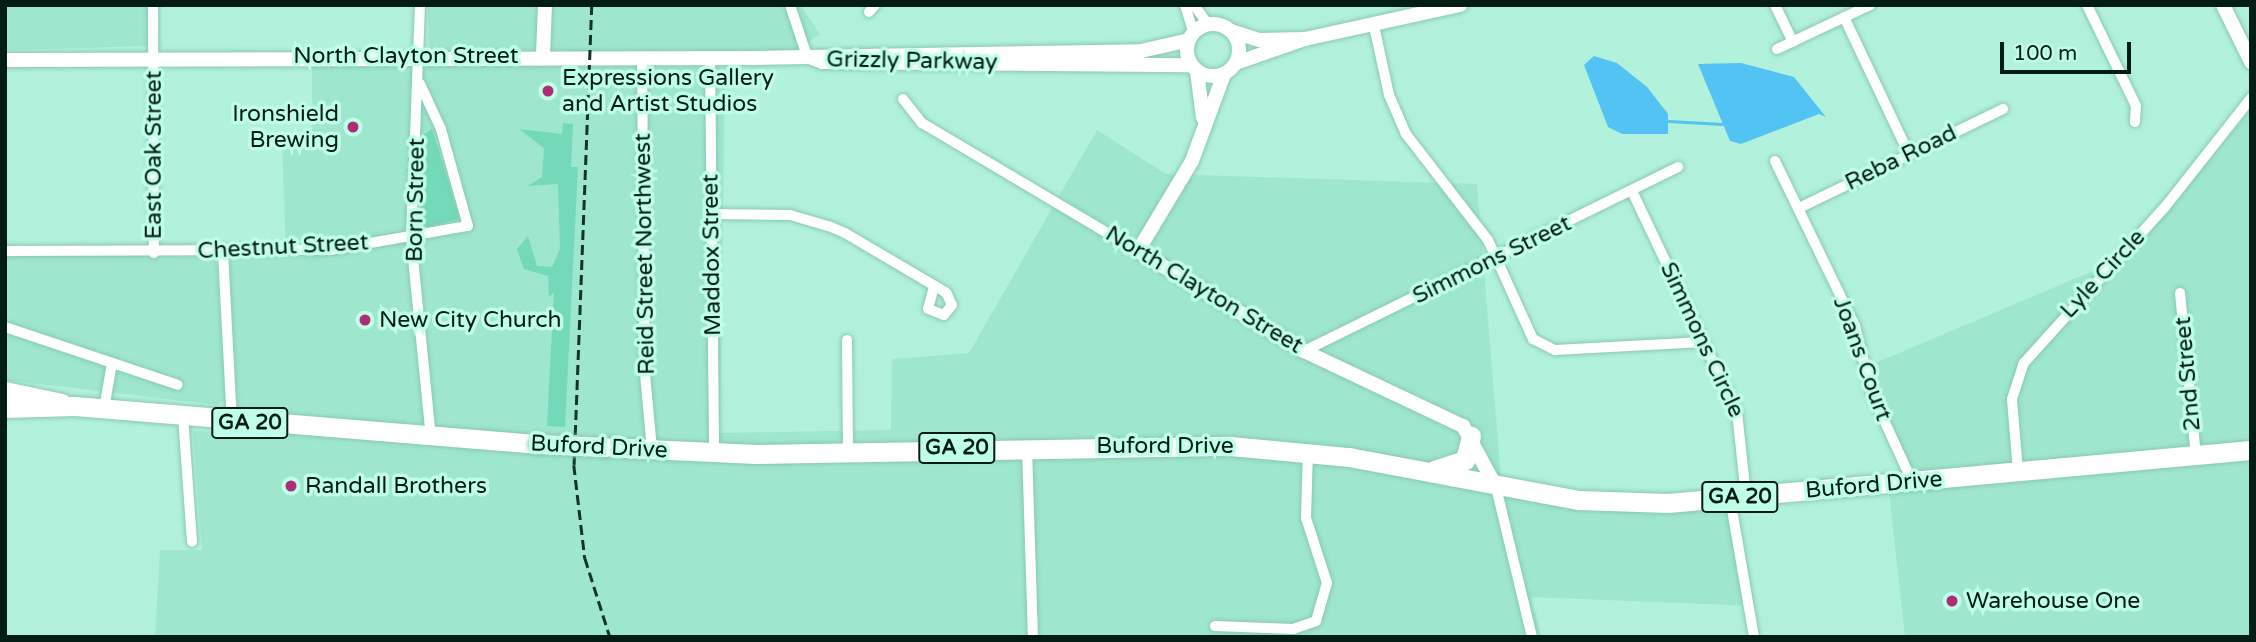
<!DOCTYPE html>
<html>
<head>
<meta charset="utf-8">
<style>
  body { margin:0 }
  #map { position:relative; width:2256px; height:642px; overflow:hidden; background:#b2f1db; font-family:"Varela Round",sans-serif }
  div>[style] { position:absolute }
  .built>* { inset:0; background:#9ee7ce }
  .green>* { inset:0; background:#73d9b8 }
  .water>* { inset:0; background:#53c3f4 }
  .stream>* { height:2.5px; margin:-1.25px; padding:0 1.25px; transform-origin:1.25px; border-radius:1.25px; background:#53c3f4 }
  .roads { filter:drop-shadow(0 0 2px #8ac9b3) drop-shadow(0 0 2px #8ac9b3) }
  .street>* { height:10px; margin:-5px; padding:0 5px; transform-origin:5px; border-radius:5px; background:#fff }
  .secondary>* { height:14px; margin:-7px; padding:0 7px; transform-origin:7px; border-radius:7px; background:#fff }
  .secondary>.ring { margin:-7px; padding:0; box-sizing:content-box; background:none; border:14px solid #fff; border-radius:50% }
  .highway>* { height:19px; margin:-9.5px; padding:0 9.5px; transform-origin:9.5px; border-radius:9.5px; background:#fff }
  .rail>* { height:2.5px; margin-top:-1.25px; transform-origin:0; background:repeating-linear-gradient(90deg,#16332a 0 10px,transparent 0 15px) }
  .bridges { filter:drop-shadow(0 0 2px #8ac9b3) drop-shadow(0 0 2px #8ac9b3) }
  .highway-bridge>* { height:19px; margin:-9.5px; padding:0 9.5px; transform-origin:9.5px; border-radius:9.5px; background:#fff }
  .dots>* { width:19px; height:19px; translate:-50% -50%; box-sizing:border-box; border:4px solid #bfffe8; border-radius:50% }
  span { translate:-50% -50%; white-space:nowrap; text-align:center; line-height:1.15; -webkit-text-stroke:7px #bfffe8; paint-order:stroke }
  .shield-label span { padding:2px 5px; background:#bfffe8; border:2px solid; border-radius:5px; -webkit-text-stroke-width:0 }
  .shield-label { font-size:21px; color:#031c14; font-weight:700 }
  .street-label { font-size:23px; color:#031c14 }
  .poi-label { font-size:23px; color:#031c14 }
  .left { translate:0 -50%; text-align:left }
  .right { translate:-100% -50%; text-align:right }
  .frame { position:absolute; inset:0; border:7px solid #031c14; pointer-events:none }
  .scale { position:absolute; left:2000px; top:42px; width:131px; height:32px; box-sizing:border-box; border:4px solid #031c14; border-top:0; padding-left:9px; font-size:21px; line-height:24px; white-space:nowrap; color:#031c14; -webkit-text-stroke:5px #bfffe8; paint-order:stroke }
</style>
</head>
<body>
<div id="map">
  <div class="built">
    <i style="clip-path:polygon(5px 5px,149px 5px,149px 46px,5px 50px)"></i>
    <i style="clip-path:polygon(428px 5px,800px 5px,820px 34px,790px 54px,725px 67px,720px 433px,891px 430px,892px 359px,969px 353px,1097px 130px,1166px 174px,1477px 184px,1501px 479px,1608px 507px,1735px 502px,1755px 606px,1531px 597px,1541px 637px,155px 637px,160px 550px,202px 550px,193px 431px,239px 433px,229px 258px,286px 256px,282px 141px,312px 139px,312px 60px,429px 56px)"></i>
    <i style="clip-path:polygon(2251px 109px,2251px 637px,1905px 637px,1888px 484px,1915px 480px,1866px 367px,2133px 254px)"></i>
    <i style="clip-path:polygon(5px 254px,216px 257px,226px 399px,218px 405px,5px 380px)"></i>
  </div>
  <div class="green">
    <i style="clip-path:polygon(563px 123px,573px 124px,571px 167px,578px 167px,565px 427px,547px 426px,554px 292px,549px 297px,548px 276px,524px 269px,517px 249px,528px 236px,537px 266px,552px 267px,560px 249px,558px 184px,528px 186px,542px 177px,544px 148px,519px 129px,562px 134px)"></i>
    <i style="clip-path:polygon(432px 129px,460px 219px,420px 229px,424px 134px)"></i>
  </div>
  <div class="water">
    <i style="clip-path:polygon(1594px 56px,1617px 63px,1647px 87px,1668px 114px,1668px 134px,1622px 134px,1608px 127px,1584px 65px)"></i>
    <i style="clip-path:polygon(1741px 63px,1794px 77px,1826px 117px,1819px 114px,1741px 144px,1730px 141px,1698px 64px)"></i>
  </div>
  <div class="stream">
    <i style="left:1669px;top:121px;width:53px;rotate:3.2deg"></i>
  </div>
  <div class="roads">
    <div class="street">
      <i style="left:153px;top:5px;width:248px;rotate:89.8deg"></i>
      <i style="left:420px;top:5px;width:233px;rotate:92.2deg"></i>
      <i style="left:411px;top:238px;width:200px;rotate:84.3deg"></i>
      <i style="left:790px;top:5px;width:54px;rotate:71.6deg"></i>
      <i style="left:1185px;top:5px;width:28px;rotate:73deg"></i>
      <i style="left:1194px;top:5px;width:24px;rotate:54deg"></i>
      <i style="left:1775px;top:5px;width:41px;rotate:64.1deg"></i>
      <i style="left:2087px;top:5px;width:112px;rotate:64.1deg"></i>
      <i style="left:2136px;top:106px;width:16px;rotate:94deg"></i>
      <i style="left:869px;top:12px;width:9px;rotate:-49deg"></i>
      <i style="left:1844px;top:17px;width:152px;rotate:64.6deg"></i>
      <i style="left:1374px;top:26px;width:71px;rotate:77.7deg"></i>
      <i style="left:1389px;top:95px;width:43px;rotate:66.4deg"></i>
      <i style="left:1406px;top:134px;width:134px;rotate:52.3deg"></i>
      <i style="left:1488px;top:240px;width:109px;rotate:65.6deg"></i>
      <i style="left:1533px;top:339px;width:25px;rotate:27deg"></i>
      <i style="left:1555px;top:350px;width:149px;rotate:-3.1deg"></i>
      <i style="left:1777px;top:49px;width:103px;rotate:-25.3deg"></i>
      <i style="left:642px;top:58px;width:316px;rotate:89.5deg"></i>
      <i style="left:645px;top:374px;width:76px;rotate:84.7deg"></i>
      <i style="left:710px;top:58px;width:395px;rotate:89.4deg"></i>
      <i style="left:903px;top:99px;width:31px;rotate:52deg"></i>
      <i style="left:922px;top:123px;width:251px;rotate:30.7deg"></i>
      <i style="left:1775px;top:161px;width:183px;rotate:64.1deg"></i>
      <i style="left:1855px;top:326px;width:70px;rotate:76deg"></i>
      <i style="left:1872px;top:394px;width:96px;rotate:65.3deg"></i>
      <i style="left:1632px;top:191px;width:245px;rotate:64.6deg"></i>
      <i style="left:1737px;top:412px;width:84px;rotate:83.9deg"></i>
      <i style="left:1799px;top:208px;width:227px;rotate:-25.9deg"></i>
      <i style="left:712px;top:214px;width:78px;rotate:0.7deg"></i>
      <i style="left:790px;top:215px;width:43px;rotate:16.3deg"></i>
      <i style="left:831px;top:227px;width:15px;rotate:23deg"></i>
      <i style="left:845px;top:233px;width:116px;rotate:30.5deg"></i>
      <i style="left:945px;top:292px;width:3px;rotate:45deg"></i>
      <i style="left:947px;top:294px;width:12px;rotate:66deg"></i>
      <i style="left:952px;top:305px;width:13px;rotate:129deg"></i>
      <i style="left:944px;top:315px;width:17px;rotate:-159deg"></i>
      <i style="left:928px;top:309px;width:24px;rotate:-75deg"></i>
      <i style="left:5px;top:251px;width:325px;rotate:-0.2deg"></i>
      <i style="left:330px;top:250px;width:140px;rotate:-9.9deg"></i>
      <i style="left:468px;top:226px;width:101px;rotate:-105.6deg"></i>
      <i style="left:441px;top:129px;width:50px;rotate:-115deg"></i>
      <i style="left:223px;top:252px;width:169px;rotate:87deg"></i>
      <i style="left:2180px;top:293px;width:163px;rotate:84.4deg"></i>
      <i style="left:5px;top:327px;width:182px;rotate:18.5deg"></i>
      <i style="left:847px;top:340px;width:112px;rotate:89.5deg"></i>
      <i style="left:1304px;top:351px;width:417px;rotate:-26.2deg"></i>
      <i style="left:104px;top:409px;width:47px;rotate:-80.1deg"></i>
      <i style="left:183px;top:416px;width:126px;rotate:85.9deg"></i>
      <i style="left:1027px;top:448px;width:189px;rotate:88.2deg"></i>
      <i style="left:2018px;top:471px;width:72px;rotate:-94.8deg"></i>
      <i style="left:2012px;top:399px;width:38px;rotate:-72deg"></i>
      <i style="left:2024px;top:363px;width:210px;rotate:-47.9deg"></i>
      <i style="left:2165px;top:207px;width:139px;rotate:-51.7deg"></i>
      <i style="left:1495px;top:483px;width:158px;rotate:76.5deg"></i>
      <i style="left:1730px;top:498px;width:141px;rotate:80.2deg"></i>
      <i style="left:1215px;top:626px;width:78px;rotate:2.2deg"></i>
      <i style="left:1293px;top:629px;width:24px;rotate:-19deg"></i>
      <i style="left:1316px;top:621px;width:40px;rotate:-74deg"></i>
      <i style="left:1327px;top:583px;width:68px;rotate:-107.9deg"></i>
      <i style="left:1306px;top:518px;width:66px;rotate:-88.3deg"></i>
    </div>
    <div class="secondary">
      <i style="left:2223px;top:5px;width:64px;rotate:63.8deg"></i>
      <i class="ring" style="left:1187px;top:24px;width:38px;height:38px"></i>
      <i style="left:1231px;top:31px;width:29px;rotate:18deg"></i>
      <i style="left:1259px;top:40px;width:46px;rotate:-1.2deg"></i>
      <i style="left:1305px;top:39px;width:159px;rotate:-12.4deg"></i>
      <i style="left:543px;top:55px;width:50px;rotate:-87.7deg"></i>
      <i style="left:807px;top:56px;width:17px;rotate:21deg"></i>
      <i style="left:823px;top:62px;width:368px;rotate:0.5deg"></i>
      <i style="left:5px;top:60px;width:746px;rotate:-0.15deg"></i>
      <i style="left:751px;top:58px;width:390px;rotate:-1deg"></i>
      <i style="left:1141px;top:51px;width:49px;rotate:-12.9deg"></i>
      <i style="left:1236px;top:63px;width:73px;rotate:-19.2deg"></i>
      <i style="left:1197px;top:71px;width:47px;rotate:82.7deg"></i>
      <i style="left:1224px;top:74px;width:93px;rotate:110.2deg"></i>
      <i style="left:1192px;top:161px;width:105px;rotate:121deg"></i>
      <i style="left:1138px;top:251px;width:194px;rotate:31.1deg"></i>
      <i style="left:1304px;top:351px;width:176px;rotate:25.3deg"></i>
      <i style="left:1463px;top:426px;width:65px;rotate:61.5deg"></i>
    </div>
    <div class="highway">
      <i style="left:5px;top:391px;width:58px;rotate:11.9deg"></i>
      <i style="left:5px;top:408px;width:70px;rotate:-1.6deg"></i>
      <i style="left:75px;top:406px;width:465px;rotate:4.7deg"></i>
      <i style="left:605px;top:447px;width:151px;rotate:2.7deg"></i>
      <i style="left:756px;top:454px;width:474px;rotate:-1deg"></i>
      <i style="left:1230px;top:446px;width:120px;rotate:5.3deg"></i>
      <i style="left:1349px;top:457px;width:234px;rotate:10.6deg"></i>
      <i style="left:1579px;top:500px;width:89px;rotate:1.9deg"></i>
      <i style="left:1668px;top:503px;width:585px;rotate:-5.19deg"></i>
      <i style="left:1434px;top:470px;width:33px;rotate:-18deg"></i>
      <i style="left:1465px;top:460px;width:25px;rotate:-76deg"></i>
    </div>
  </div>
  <div class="rail">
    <i style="left:592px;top:5px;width:460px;rotate:92.2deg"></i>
    <i style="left:574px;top:465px;width:94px;rotate:83.3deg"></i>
    <i style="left:585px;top:558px;width:83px;rotate:72.4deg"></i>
  </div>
  <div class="bridges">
    <div class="highway-bridge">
      <i style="left:538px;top:444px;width:67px;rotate:2.6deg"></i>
    </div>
  </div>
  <div class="dots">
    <i style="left:548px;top:91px;background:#af2d77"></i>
    <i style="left:353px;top:127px;background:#af2d77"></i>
    <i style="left:365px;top:320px;background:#af2d77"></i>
    <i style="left:291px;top:486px;background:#af2d77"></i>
    <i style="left:1952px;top:601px;background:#af2d77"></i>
  </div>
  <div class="shield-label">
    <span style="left:250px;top:423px">GA 20</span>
    <span style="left:957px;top:448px">GA 20</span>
    <span style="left:1740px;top:497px">GA 20</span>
  </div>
  <div class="street-label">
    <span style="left:406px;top:56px">North Clayton Street</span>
    <span style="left:912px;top:61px;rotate:1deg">Grizzly Parkway</span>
    <span style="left:154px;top:155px;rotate:-90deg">East Oak Street</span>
    <span style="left:1901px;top:158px;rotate:-26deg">Reba Road</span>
    <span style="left:416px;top:200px;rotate:-89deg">Born Street</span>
    <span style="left:283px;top:247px;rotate:-3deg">Chestnut Street</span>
    <span style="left:645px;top:254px;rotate:-91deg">Reid Street Northwest</span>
    <span style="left:712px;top:255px;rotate:-91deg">Maddox Street</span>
    <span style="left:1492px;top:260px;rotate:-26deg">Simmons Street</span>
    <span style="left:2103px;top:274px;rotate:-47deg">Lyle Circle</span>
    <span style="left:1204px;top:290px;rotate:31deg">North Clayton Street</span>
    <span style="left:1702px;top:340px;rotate:65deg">Simmons Circle</span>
    <span style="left:1862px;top:359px;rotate:70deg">Joans Court</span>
    <span style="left:2188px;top:374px;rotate:-95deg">2nd Street</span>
    <span style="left:1165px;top:446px">Buford Drive</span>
    <span style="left:599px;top:447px;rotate:3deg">Buford Drive</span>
    <span style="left:1874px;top:485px;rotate:-5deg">Buford Drive</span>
  </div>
  <div class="poi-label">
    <span class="left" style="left:562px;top:91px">Expressions Gallery<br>and Artist Studios</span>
    <span class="right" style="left:339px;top:127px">Ironshield<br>Brewing</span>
    <span class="left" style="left:379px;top:320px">New City Church</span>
    <span class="left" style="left:305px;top:486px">Randall Brothers</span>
    <span class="left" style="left:1966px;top:601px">Warehouse One</span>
  </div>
  <div class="frame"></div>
  <div class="scale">100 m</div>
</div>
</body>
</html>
